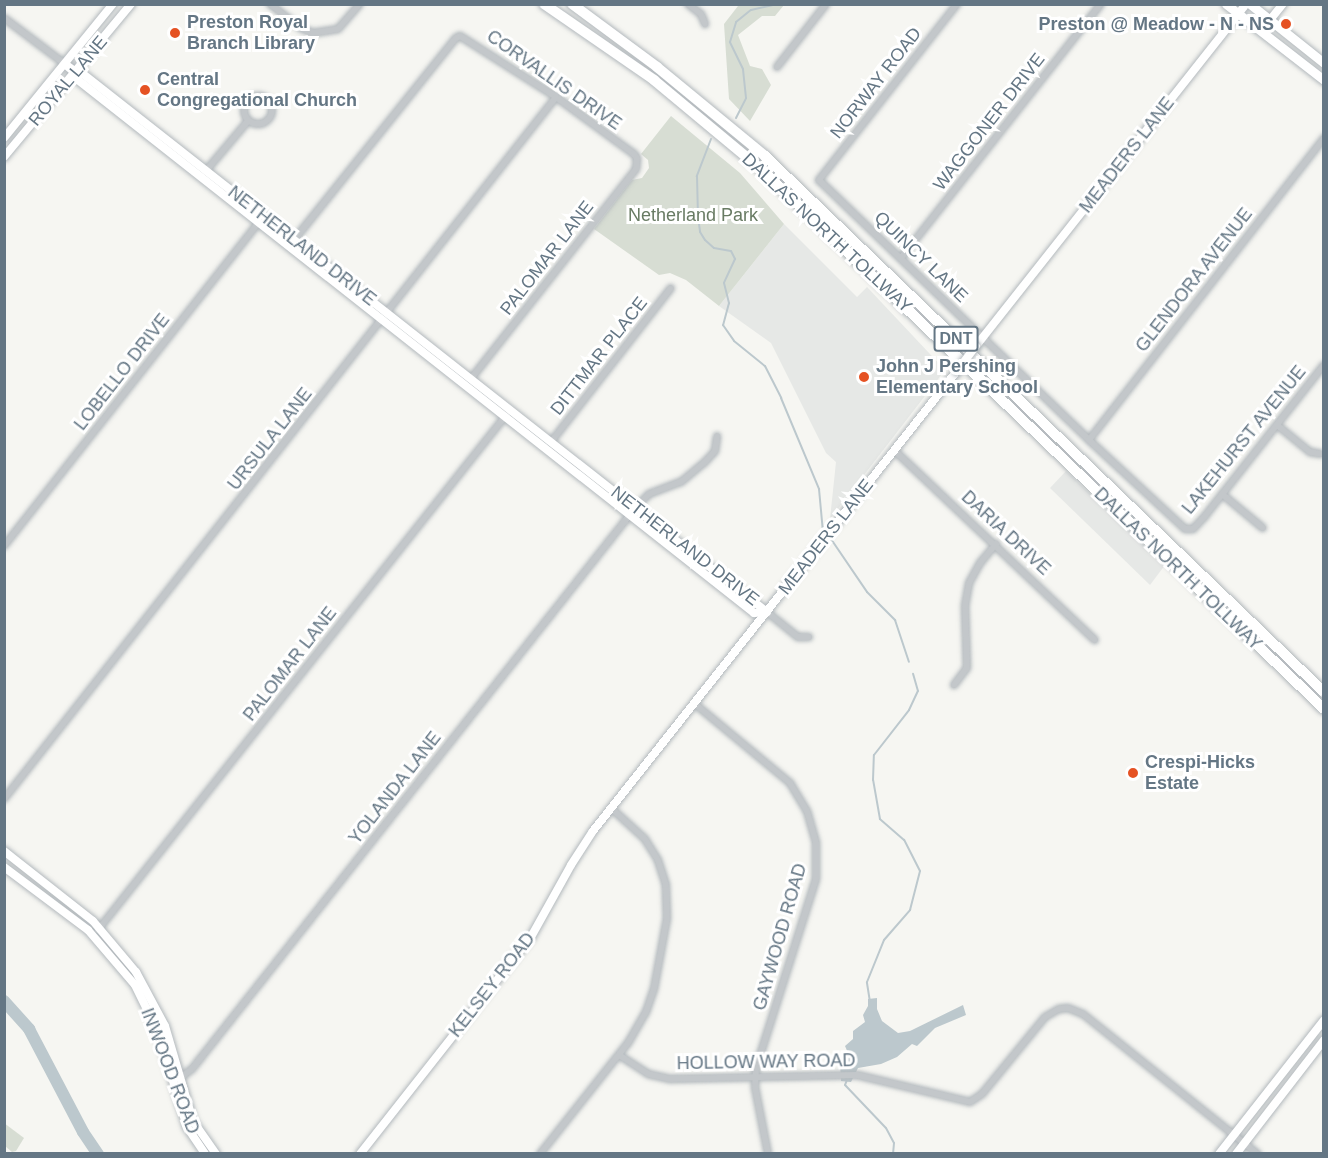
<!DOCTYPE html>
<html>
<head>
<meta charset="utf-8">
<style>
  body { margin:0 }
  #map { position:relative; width:1328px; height:1158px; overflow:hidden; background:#f6f6f2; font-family:Helvetica,sans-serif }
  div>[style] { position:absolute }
  .built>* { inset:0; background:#e6e8e6 }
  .green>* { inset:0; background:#d7ddd3 }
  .water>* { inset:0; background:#bcc8cd }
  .stream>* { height:2px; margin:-1px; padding:0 1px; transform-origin:1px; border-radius:1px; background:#bcc8cd }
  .river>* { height:12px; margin:-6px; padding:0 6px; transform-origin:6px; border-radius:6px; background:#bcc8cd }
  .roads { filter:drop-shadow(0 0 2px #b3b9bd) drop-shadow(0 0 2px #b3b9bd) }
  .street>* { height:6px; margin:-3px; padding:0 3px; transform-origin:3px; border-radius:3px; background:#c3c7ca }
  .street>.ring { margin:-3px; padding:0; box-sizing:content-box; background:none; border:6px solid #c3c7ca; border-radius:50% }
  .secondary>* { height:8px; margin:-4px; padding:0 4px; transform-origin:4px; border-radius:4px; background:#fff }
  .primary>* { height:9px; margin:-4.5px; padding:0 4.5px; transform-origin:4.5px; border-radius:4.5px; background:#fff }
  .highway>* { height:10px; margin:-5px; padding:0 5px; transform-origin:5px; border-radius:5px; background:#fff }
  .bridges { filter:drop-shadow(0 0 2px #b3b9bd) drop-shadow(0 0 2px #b3b9bd) }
  .secondary-bridge>* { height:8px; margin:-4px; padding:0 4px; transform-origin:4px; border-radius:4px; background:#fff }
  .dots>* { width:16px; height:16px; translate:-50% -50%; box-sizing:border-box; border:3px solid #fff; border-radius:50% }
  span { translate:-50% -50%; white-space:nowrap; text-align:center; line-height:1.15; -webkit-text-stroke:6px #fff; paint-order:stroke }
  .shield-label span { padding:2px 4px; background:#fff; border:2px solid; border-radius:4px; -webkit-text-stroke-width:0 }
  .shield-label { font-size:16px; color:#647684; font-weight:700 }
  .poi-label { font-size:18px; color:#647684; font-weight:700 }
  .left { translate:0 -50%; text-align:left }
  .right { translate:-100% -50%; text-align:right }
  .street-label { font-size:18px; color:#647684 }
  .park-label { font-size:18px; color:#687b63 }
  .frame { position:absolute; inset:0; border:6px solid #647684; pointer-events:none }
</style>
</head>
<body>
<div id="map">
  <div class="built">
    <i style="clip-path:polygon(784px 224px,857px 297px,867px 287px,945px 370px,830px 519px,836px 462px,826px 453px,771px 343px,719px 306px)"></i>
    <i style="clip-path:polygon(1066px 471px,1165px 565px,1150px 585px,1050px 488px)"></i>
  </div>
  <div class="green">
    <i style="clip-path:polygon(745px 4px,784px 5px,775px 16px,762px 16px,738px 35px,750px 66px,762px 69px,771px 85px,750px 121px,729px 99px,724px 24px,738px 6px)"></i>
    <i style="clip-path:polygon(671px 116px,740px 173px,784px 224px,719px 306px,686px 280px,670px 273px,659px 275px,594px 229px,632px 180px,642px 178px,649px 168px,648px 160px,641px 154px)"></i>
    <i style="clip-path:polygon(4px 1123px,24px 1138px,16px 1151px,12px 1152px,5px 1146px)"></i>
  </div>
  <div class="water">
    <i style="clip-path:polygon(877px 998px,877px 1009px,882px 1021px,898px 1033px,910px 1031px,963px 1005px,966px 1015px,935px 1028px,917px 1046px,912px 1044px,897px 1057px,881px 1064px,858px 1068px,851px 1082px,841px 1081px,840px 1063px,848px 1053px,845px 1046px,853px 1039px,853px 1031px,865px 1022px,863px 1015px,868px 1006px,868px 999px)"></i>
  </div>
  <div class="stream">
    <i style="left:736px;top:118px;width:22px;rotate:-63deg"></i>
    <i style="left:746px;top:98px;width:29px;rotate:-96deg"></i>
    <i style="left:743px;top:69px;width:30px;rotate:-116deg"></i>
    <i style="left:730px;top:42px;width:21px;rotate:-73deg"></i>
    <i style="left:736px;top:22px;width:19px;rotate:-39deg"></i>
    <i style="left:751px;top:10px;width:26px;rotate:-13deg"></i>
    <i style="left:711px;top:139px;width:40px;rotate:111deg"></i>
    <i style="left:697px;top:176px;width:41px;rotate:88.6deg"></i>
    <i style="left:698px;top:217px;width:15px;rotate:82deg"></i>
    <i style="left:700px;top:232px;width:9px;rotate:58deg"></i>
    <i style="left:705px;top:240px;width:12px;rotate:42deg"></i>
    <i style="left:714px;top:248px;width:17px;rotate:10deg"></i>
    <i style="left:731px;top:251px;width:9px;rotate:63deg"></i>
    <i style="left:735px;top:259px;width:26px;rotate:115deg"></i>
    <i style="left:724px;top:283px;width:21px;rotate:76deg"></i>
    <i style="left:729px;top:303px;width:23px;rotate:105deg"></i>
    <i style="left:723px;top:325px;width:19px;rotate:55deg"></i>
    <i style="left:734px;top:341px;width:40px;rotate:39deg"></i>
    <i style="left:765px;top:366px;width:36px;rotate:63deg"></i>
    <i style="left:781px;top:398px;width:99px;rotate:67.3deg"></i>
    <i style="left:819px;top:489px;width:43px;rotate:84.7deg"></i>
    <i style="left:831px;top:539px;width:64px;rotate:55.8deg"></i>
    <i style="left:867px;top:592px;width:40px;rotate:45deg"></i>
    <i style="left:895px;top:620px;width:44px;rotate:71.6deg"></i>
    <i style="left:870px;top:1002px;width:20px;rotate:-99deg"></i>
    <i style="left:867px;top:982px;width:45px;rotate:-68deg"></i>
    <i style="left:884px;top:940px;width:40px;rotate:-49deg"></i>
    <i style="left:910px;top:910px;width:40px;rotate:-75.6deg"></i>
    <i style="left:920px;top:871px;width:35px;rotate:-117deg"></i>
    <i style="left:904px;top:840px;width:32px;rotate:-139deg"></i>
    <i style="left:880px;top:819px;width:40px;rotate:-100deg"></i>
    <i style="left:873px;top:780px;width:25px;rotate:-88deg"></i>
    <i style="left:874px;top:755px;width:57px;rotate:-52.1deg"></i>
    <i style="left:909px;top:710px;width:21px;rotate:-65deg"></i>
    <i style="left:918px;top:691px;width:18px;rotate:-106deg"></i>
    <i style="left:847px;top:1080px;width:5px;rotate:112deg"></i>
    <i style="left:845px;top:1085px;width:59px;rotate:46.4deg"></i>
    <i style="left:886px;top:1128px;width:17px;rotate:62deg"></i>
    <i style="left:894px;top:1143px;width:11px;rotate:95deg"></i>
  </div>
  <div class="river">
    <i style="left:4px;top:1001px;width:38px;rotate:48deg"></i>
    <i style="left:29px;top:1029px;width:116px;rotate:62.3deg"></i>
    <i style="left:83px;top:1132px;width:27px;rotate:56deg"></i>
  </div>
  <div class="roads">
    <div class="street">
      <i style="left:270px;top:4px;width:39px;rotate:38deg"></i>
      <i style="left:301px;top:28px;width:13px;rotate:23deg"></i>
      <i style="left:313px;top:33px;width:25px;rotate:-9deg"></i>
      <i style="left:338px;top:29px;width:33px;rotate:-49deg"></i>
      <i style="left:688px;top:4px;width:16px;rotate:38deg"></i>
      <i style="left:701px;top:14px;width:11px;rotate:68deg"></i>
      <i style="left:957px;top:4px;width:224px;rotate:128.1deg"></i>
      <i style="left:819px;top:180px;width:375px;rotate:43.9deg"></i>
      <i style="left:1089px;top:440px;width:131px;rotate:42.8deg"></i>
      <i style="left:1185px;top:529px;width:8px"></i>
      <i style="left:1193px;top:529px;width:18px;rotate:-47deg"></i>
      <i style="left:1205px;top:516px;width:192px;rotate:-51.8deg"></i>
      <i style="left:4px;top:18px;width:76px;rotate:37deg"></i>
      <i style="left:777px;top:67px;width:80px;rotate:-52.1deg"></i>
      <i class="ring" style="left:244px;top:96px;width:22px;height:22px"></i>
      <i style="left:205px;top:172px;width:67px;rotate:-49.9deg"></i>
      <i style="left:294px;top:240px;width:259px;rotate:-51.3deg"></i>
      <i style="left:456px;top:38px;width:4px;rotate:-27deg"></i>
      <i style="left:460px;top:36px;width:114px;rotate:32.4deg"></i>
      <i style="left:556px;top:97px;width:97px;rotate:36.2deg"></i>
      <i style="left:634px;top:154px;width:5px;rotate:53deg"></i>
      <i style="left:637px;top:158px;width:11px;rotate:95deg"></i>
      <i style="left:636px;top:169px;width:267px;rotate:128.2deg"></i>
      <i style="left:901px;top:258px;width:323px;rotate:-51.8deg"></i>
      <i style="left:1277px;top:425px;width:43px;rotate:39.3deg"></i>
      <i style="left:1310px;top:452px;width:11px;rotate:10deg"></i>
      <i style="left:1089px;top:440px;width:383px;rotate:-52.1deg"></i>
      <i style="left:551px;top:442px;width:195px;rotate:-52.1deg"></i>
      <i style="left:895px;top:451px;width:275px;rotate:43.4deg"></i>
      <i style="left:1222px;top:494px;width:53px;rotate:39.7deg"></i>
      <i style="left:4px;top:546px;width:414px;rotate:-51.8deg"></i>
      <i style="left:767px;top:612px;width:40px;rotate:39deg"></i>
      <i style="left:798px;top:637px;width:11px"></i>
      <i style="left:954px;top:685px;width:21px;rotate:-53deg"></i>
      <i style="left:967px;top:668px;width:62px;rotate:-91.8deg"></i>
      <i style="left:965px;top:606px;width:23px;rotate:-80deg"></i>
      <i style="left:969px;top:583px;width:23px;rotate:-61deg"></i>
      <i style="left:980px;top:563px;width:25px;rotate:-50deg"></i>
      <i style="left:695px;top:704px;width:124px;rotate:39.7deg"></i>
      <i style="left:790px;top:783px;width:33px;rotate:59deg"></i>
      <i style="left:807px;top:811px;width:32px;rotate:74deg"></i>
      <i style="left:816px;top:842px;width:37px;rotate:90deg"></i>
      <i style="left:816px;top:879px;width:198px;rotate:107.6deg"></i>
      <i style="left:756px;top:1068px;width:19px;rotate:93deg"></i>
      <i style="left:755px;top:1087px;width:68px;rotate:79deg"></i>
      <i style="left:4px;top:799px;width:893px;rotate:-51.82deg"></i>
      <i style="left:98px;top:930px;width:658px;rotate:-51.6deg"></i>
      <i style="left:619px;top:1055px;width:35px;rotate:33deg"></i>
      <i style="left:648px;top:1074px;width:23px;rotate:13deg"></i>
      <i style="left:670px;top:1079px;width:187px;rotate:-1.2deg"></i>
      <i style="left:857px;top:1075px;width:116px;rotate:13.4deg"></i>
      <i style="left:970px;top:1102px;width:14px;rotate:-34deg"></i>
      <i style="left:982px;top:1094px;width:99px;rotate:-50.7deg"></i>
      <i style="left:1045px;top:1017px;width:16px;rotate:-30deg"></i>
      <i style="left:1059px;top:1009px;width:9px;rotate:-6deg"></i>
      <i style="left:1068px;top:1008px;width:16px;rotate:22deg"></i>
      <i style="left:1083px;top:1014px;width:224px;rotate:38.7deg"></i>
      <i style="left:179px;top:1079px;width:16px;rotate:-38deg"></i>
      <i style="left:192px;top:1069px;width:716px;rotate:-51.69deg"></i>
      <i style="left:636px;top:507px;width:18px;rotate:-45deg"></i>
      <i style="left:649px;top:494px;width:34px;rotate:-21deg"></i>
      <i style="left:681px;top:482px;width:30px;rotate:-40deg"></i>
      <i style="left:704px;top:463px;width:16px;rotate:-47deg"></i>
      <i style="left:715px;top:451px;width:15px;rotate:-82deg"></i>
      <i style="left:540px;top:1154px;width:142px;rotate:-51.6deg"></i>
      <i style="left:628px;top:1043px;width:36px;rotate:-60deg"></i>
      <i style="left:646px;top:1012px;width:24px;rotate:-71deg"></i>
      <i style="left:654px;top:989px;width:72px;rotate:-79.6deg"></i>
      <i style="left:667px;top:918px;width:33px;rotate:-92deg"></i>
      <i style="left:666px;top:885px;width:26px;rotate:-108deg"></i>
      <i style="left:658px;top:860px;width:25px;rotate:-122deg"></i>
      <i style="left:645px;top:839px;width:46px;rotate:-137.6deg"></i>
    </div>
    <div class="secondary">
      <i style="left:1261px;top:31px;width:35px;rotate:-51deg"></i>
      <i style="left:65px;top:64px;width:14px;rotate:36deg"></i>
      <i style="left:76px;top:72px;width:7px;rotate:16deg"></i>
      <i style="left:83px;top:74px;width:870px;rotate:38.19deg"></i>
      <i style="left:76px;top:72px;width:8px;rotate:76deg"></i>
      <i style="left:78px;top:80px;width:861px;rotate:38.25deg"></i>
      <i style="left:754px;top:613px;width:13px;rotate:-4deg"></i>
      <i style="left:4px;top:138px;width:173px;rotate:-50.9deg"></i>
      <i style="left:4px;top:157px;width:199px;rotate:-50.3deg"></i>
      <i style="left:976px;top:346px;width:436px;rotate:-51.7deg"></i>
      <i style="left:4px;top:851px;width:113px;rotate:38.2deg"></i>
      <i style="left:93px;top:921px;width:67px;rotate:49.9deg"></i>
      <i style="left:136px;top:972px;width:61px;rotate:61.8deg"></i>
      <i style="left:165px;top:1026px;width:99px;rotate:73.6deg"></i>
      <i style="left:193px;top:1121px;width:40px;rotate:55.1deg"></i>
      <i style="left:4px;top:867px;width:105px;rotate:36.9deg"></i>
      <i style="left:88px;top:930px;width:72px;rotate:49.5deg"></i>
      <i style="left:135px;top:985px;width:52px;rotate:63.9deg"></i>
      <i style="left:158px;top:1032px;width:99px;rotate:73deg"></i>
      <i style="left:187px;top:1127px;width:32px;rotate:56deg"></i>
      <i style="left:360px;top:1154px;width:276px;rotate:-51.8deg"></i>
      <i style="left:531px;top:937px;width:82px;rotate:-60.9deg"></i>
      <i style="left:571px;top:865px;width:40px;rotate:-57.1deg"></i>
      <i style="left:593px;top:831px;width:587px;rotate:-51.65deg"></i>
      <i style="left:1219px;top:1154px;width:170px;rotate:-51.9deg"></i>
      <i style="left:1236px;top:1154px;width:144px;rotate:-52.3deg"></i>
    </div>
    <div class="primary">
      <i style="left:1226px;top:4px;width:124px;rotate:37.8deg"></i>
      <i style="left:1250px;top:4px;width:95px;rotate:38.6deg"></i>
    </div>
    <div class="highway">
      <i style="left:544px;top:4px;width:134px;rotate:34.6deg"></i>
      <i style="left:654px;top:80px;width:141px;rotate:39.8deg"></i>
      <i style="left:762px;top:170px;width:779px;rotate:43.8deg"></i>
      <i style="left:572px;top:4px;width:106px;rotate:36.5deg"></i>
      <i style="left:657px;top:67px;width:140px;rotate:39.5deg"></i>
      <i style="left:765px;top:156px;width:774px;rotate:43.8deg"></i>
    </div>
  </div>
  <div class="bridges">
    <div class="secondary-bridge">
      <i style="left:957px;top:371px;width:31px;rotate:-53deg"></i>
    </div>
  </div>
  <div class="dots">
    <i style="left:1286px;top:24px;background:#e55223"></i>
    <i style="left:175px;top:33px;background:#e55223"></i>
    <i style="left:145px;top:90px;background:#e55223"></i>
    <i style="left:864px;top:377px;background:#e55223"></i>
    <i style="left:1133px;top:773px;background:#e55223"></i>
  </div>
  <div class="shield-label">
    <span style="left:956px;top:339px">DNT</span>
  </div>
  <div class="poi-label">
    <span class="left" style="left:187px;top:33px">Preston Royal<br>Branch Library</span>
    <span class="right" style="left:1274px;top:24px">Preston @ Meadow - N - NS</span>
    <span class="left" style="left:157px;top:90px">Central<br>Congregational Church</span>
    <span class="left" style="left:876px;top:377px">John J Pershing<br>Elementary School</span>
    <span class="left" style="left:1145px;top:773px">Crespi-Hicks<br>Estate</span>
  </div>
  <div class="street-label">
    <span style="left:554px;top:80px;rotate:35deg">CORVALLIS DRIVE</span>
    <span style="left:68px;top:81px;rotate:-50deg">ROYAL LANE</span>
    <span style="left:876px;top:83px;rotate:-52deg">NORWAY ROAD</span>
    <span style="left:989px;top:122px;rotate:-52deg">WAGGONER DRIVE</span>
    <span style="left:1127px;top:155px;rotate:-52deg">MEADERS LANE</span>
    <span style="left:827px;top:233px;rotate:43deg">DALLAS NORTH TOLLWAY</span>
    <span style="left:302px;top:246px;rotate:38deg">NETHERLAND DRIVE</span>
    <span style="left:921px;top:257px;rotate:44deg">QUINCY LANE</span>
    <span style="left:547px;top:258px;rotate:-52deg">PALOMAR LANE</span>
    <span style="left:1194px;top:280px;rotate:-52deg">GLENDORA AVENUE</span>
    <span style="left:599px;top:356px;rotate:-52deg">DITTMAR PLACE</span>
    <span style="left:122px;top:372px;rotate:-52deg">LOBELLO DRIVE</span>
    <span style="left:270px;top:439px;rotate:-52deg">URSULA LANE</span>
    <span style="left:1244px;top:440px;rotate:-51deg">LAKEHURST AVENUE</span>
    <span style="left:1006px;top:533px;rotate:43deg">DARIA DRIVE</span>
    <span style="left:826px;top:537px;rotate:-52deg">MEADERS LANE</span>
    <span style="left:685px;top:546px;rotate:38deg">NETHERLAND DRIVE</span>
    <span style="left:1178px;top:569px;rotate:44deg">DALLAS NORTH TOLLWAY</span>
    <span style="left:290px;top:664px;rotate:-52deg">PALOMAR LANE</span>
    <span style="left:395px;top:788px;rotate:-52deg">YOLANDA LANE</span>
    <span style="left:780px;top:937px;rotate:-74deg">GAYWOOD ROAD</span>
    <span style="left:492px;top:985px;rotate:-52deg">KELSEY ROAD</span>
    <span style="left:766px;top:1062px;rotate:-1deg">HOLLOW WAY ROAD</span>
    <span style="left:170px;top:1071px;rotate:69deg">INWOOD ROAD</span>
  </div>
  <div class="park-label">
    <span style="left:693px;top:215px">Netherland Park</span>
  </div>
  <div class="frame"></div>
</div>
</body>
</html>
